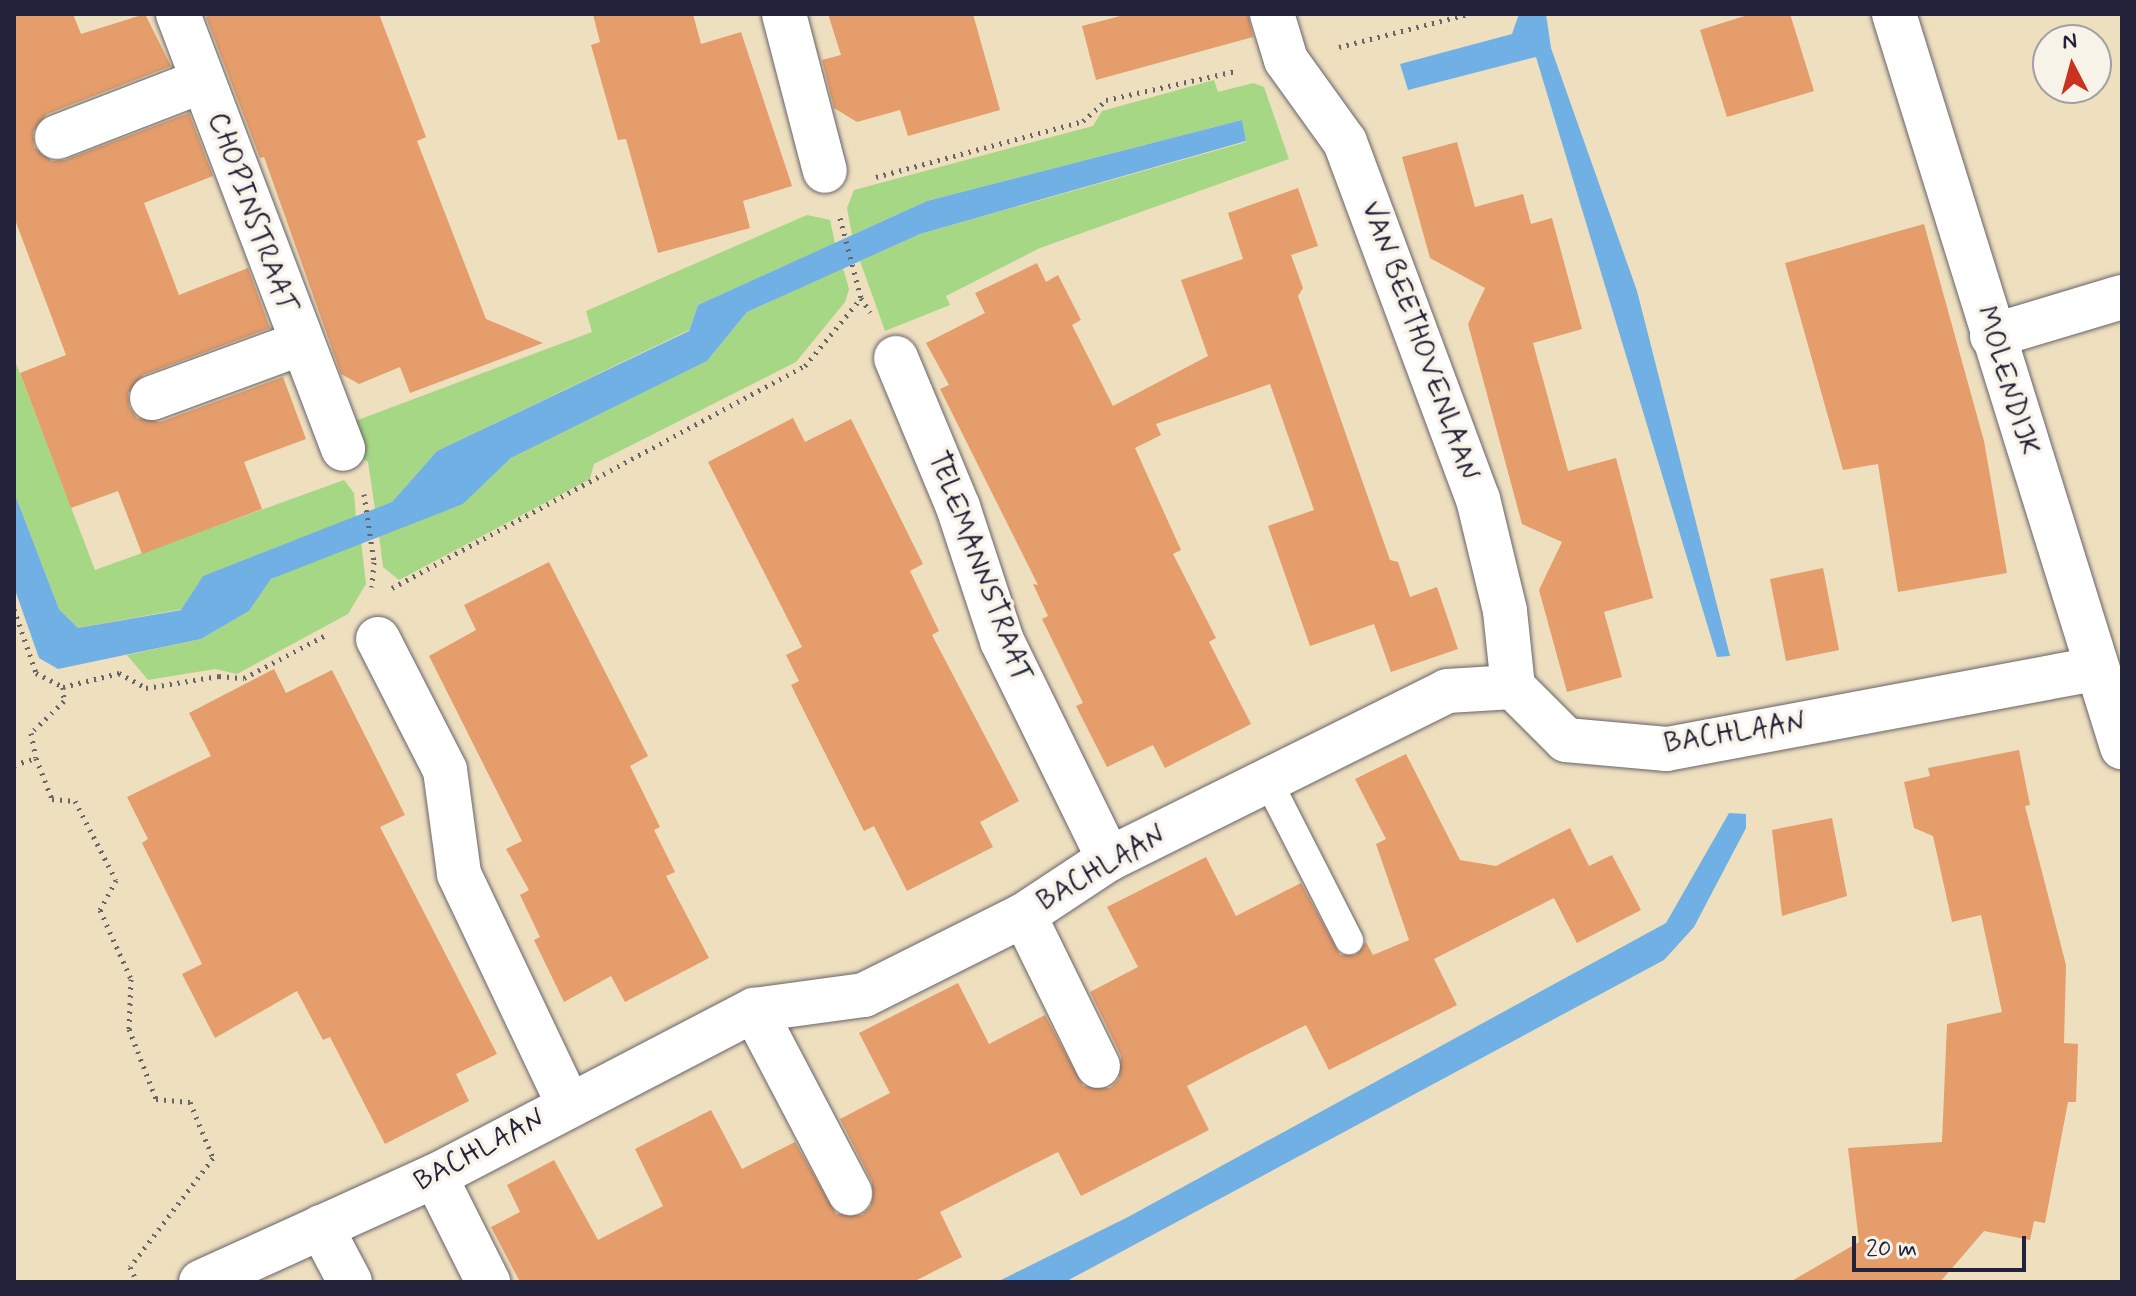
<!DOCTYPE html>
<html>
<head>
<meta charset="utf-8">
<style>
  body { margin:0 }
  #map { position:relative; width:2136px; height:1296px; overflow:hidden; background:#eedfbf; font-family:Mynerve,sans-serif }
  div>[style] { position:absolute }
  .green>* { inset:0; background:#a6d785 }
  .water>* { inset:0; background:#70b0e4 }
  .building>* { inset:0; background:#e59d6b }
  .path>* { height:5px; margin-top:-2.5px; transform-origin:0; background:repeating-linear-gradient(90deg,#696469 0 2px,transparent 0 8px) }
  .roads { filter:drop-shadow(0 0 2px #696469) drop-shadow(0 0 2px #696469) }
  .service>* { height:28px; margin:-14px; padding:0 14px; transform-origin:14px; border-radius:14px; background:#fff }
  .minor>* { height:44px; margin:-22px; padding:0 22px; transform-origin:22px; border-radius:22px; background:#fff }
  span { translate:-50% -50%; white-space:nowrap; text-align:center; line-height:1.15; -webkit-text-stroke:7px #f7f3e8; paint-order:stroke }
  .street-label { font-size:28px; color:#22223b }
  .frame { position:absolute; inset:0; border:16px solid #22223b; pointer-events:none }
  .north { position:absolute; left:2032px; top:24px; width:80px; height:80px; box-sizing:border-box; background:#f7f3e8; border:2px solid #a29fa3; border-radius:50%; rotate:354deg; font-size:22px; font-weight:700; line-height:32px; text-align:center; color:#22223b }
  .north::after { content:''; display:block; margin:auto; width:28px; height:36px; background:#c8321e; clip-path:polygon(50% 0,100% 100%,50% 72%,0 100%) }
  .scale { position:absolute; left:1852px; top:1236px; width:174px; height:36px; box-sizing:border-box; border:4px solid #22223b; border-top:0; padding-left:10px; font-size:24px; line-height:28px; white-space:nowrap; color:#22223b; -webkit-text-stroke:6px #f7f3e8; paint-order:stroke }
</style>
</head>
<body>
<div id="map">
  <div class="green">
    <i style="clip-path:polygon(1214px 80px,1218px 92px,1253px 83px,1264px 87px,1289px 159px,1040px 248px,946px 296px,950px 305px,885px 331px,860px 261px,920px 234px,1246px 142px,1242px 120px,927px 201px,852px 235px,847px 208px,854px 190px,1093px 126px,1102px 111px)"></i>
    <i style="clip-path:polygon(807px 215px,830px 220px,835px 243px,698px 305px,689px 330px,437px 451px,392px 502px,375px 509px,368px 462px,352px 451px,342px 426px,592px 332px,586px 311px)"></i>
    <i style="clip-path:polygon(843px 268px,849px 289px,845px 302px,796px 362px,594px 464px,590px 479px,399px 580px,383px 567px,379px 535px,463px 504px,511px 458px,707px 361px,747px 312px)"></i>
    <i style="clip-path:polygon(14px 358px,95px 570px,344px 480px,354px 493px,356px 517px,203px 576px,182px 609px,78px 628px,59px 609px,14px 492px)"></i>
    <i style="clip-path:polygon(361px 541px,366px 584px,348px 614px,237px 674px,215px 669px,148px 680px,127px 655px,201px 639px,249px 611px,271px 579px)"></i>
  </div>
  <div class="water">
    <i style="clip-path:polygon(1519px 14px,1546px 14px,1551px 48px,1637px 291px,1730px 656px,1717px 657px,1536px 57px,1408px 90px,1400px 64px,1512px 34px)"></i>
    <i style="clip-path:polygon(1242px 120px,1246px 141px,920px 234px,747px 312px,707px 361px,511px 458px,463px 504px,271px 579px,249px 611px,201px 639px,58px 669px,39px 658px,14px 587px,14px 492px,59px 609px,78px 628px,181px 610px,203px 576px,392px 502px,437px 451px,689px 331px,698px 305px,927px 201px)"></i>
    <i style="clip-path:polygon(1729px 813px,1746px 814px,1746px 828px,1694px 927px,1664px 960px,1065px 1282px,997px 1282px,1128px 1217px,1666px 923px)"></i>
  </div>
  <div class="building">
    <i style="clip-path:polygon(14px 14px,73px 14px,81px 34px,145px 14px,171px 66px,47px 114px,33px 132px,34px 147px,52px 161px,65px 160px,189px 113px,213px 176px,144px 203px,179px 295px,248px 268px,270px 328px,143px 375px,128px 393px,129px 407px,137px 418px,160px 422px,283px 377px,306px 439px,244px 462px,262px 509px,142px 554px,118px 491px,71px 508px,20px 373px,66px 355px,14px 217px)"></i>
    <i style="clip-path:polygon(212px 14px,379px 14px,426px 137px,417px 141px,486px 319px,543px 343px,410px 393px,400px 367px,359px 384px,341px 374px,264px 157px,260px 158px,206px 17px)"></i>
    <i style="clip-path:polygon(593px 14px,693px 14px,701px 44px,741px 32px,792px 186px,743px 201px,750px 228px,658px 253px,626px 139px,618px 140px,591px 45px,600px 42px)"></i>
    <i style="clip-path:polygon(828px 14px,973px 14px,1000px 110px,908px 136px,900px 110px,857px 122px,834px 108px,822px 60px,841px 55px)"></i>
    <i style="clip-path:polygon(1128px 14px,1248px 14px,1253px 37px,1096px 80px,1082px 26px)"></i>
    <i style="clip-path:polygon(1751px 14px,1790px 14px,1814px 91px,1727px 117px,1700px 30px)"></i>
    <i style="clip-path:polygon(1457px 142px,1475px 207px,1523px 194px,1531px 224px,1552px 218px,1582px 329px,1533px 343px,1568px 471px,1616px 458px,1653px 598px,1604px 612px,1622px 677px,1567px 692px,1539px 590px,1562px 542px,1522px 524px,1468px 324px,1485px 288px,1430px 258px,1402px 157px)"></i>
    <i style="clip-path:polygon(1298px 188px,1318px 246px,1291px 255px,1303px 288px,1298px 296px,1344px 429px,1390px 560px,1398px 562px,1410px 597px,1437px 587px,1458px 649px,1391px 672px,1374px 624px,1310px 646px,1268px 526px,1314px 510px,1270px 384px,1156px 424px,1161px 435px,1135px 448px,1181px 550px,1173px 554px,1216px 638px,1209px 642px,1251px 724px,1165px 768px,1153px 745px,1107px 767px,1076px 706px,1083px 703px,1042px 619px,1048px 616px,1033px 584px,1038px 585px,940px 389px,949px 385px,926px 343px,985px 313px,975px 293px,1037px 263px,1046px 282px,1058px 275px,1081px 320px,1072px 325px,1113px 406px,1208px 356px,1181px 280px,1243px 259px,1228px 213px)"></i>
    <i style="clip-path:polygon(1924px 224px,1984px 441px,2007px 573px,1898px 592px,1878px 464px,1843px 470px,1785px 263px)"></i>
    <i style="clip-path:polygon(793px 418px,805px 442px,851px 419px,923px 564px,910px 571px,939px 631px,932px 635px,1019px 801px,980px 822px,993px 847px,907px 891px,874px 826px,864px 831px,791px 685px,799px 681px,786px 655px,802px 647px,708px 462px)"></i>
    <i style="clip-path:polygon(549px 562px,648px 756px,630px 766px,660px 827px,654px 830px,675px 872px,666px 876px,709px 958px,625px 1002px,611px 976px,564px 1002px,534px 940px,540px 937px,520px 895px,529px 890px,506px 849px,522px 841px,429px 656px,476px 630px,464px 605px)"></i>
    <i style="clip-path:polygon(1823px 568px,1839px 650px,1786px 661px,1770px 579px)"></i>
    <i style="clip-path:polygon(274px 669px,286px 693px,332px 670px,405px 815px,380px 827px,497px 1054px,456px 1074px,469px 1101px,385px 1144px,330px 1037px,323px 1040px,297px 991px,215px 1038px,182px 974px,202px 964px,142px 843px,148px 839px,127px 797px,211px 756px,189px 713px)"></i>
    <i style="clip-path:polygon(2019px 750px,2030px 805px,2025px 806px,2066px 965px,2064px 1043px,2078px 1044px,2076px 1102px,2068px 1102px,2045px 1223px,2034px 1221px,2030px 1240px,1984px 1231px,1940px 1282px,1790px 1282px,1859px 1242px,1848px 1148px,1942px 1142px,1947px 1024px,2002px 1012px,1981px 915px,1952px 922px,1933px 836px,1914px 828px,1904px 782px,1930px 776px,1928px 768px)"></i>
    <i style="clip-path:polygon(1406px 754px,1460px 860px,1496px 866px,1570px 828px,1589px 866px,1612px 855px,1641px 910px,1577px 943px,1554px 898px,1495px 928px,1434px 959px,1457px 1005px,1329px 1070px,1306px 1025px,1246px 1055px,1187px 1086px,1209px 1130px,1081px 1196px,1058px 1152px,940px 1212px,962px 1257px,913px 1282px,516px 1282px,519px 1280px,491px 1227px,520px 1212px,507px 1185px,554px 1160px,598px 1240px,663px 1206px,635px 1149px,711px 1110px,742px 1169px,795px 1142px,836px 1214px,862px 1215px,871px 1206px,872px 1182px,840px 1119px,890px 1093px,859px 1033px,958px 983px,989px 1044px,1045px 1015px,1083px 1086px,1110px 1088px,1119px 1079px,1121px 1056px,1090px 992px,1138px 967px,1107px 907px,1206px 857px,1236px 916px,1301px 883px,1340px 955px,1356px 955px,1366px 942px,1373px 955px,1409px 940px,1376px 844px,1386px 839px,1355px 779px)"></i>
    <i style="clip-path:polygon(1832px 818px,1847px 896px,1782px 916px,1772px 830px)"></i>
  </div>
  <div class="path">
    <i style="left:1339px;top:47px;width:133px;rotate:-14.3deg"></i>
    <i style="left:876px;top:177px;width:214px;rotate:-15.1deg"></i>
    <i style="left:1083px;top:121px;width:31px;rotate:-42deg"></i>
    <i style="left:1106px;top:100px;width:133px;rotate:-12.6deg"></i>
    <i style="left:840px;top:218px;width:83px;rotate:75.3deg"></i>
    <i style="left:364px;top:494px;width:69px;rotate:81.6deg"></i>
    <i style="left:374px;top:562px;width:25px;rotate:95deg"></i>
    <i style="left:392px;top:588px;width:469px;rotate:-28.3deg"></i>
    <i style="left:805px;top:366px;width:88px;rotate:-50.5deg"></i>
    <i style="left:861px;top:298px;width:17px;rotate:57deg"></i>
    <i style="left:14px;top:609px;width:68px;rotate:71deg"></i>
    <i style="left:36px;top:673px;width:30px;rotate:27deg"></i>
    <i style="left:63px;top:687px;width:14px;rotate:86deg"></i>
    <i style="left:64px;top:701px;width:46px;rotate:135.9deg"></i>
    <i style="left:31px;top:733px;width:25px;rotate:79deg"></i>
    <i style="left:36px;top:758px;width:44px;rotate:68.7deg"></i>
    <i style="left:52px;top:799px;width:23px;rotate:5deg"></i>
    <i style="left:75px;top:801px;width:89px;rotate:62.6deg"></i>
    <i style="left:116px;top:880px;width:34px;rotate:118deg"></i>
    <i style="left:100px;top:910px;width:76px;rotate:65.8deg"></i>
    <i style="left:131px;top:979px;width:50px;rotate:92.3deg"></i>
    <i style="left:129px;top:1029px;width:75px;rotate:68.9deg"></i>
    <i style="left:156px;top:1099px;width:34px;rotate:5deg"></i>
    <i style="left:190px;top:1102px;width:61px;rotate:67.7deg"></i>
    <i style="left:213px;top:1158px;width:137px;rotate:127.3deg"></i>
    <i style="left:130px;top:1267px;width:17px;rotate:65deg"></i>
    <i style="left:63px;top:687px;width:58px;rotate:-14deg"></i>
    <i style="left:119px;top:673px;width:31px;rotate:29deg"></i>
    <i style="left:146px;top:688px;width:74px;rotate:-9.3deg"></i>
    <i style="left:219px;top:676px;width:25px;rotate:5deg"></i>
    <i style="left:244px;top:678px;width:93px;rotate:-27.7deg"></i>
    <i style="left:14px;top:765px;width:23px;rotate:-18deg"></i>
  </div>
  <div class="roads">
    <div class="service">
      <i style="left:1267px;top:779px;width:181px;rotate:63deg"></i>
    </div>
    <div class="minor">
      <i style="left:178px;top:14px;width:465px;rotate:69.2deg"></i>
      <i style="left:784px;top:14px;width:162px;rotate:75.4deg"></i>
      <i style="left:1272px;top:14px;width:48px;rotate:73.1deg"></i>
      <i style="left:1286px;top:60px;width:101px;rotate:54.3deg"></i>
      <i style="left:1345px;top:142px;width:381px;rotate:69.6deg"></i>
      <i style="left:1478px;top:499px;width:115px;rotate:76.4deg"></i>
      <i style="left:1505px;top:611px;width:76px;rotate:84deg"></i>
      <i style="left:1894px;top:14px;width:768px;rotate:72.72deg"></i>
      <i style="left:57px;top:137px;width:155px;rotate:-21.1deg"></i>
      <i style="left:1992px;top:336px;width:136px;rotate:-16.7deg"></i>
      <i style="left:896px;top:358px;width:161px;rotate:67.4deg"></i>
      <i style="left:958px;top:507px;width:141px;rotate:71.8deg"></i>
      <i style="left:1002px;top:641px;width:243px;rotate:63.9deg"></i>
      <i style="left:152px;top:398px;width:157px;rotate:-20.2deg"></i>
      <i style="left:378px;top:639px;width:147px;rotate:62.9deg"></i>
      <i style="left:445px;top:770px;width:105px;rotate:82.3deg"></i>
      <i style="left:459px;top:874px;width:255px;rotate:64.6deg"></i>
      <i style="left:1024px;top:915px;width:168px;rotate:63.9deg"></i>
      <i style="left:754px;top:1010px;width:207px;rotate:62.3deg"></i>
      <i style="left:435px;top:1176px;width:119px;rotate:63.4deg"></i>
      <i style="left:321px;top:1227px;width:62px;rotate:62.2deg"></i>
      <i style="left:201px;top:1282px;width:257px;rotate:-24.4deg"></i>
      <i style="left:435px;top:1176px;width:360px;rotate:-27.5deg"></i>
      <i style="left:754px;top:1010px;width:111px;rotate:-7.8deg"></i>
      <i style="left:864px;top:995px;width:179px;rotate:-26.6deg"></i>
      <i style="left:1024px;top:915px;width:102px;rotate:-33.4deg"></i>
      <i style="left:1109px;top:859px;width:377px;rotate:-26.4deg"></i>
      <i style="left:1447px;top:691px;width:66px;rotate:-3.5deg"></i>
      <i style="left:1513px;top:687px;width:75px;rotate:45deg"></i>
      <i style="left:1566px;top:740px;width:101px;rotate:5.1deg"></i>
      <i style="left:1667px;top:749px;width:436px;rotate:-10.6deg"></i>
    </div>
  </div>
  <div class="street-label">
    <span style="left:251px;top:213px;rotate:70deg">CHOPINSTRAAT</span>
    <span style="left:1419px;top:341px;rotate:70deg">VAN BEETHOVENLAAN</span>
    <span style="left:2006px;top:381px;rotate:73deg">MOLENDIJK</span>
    <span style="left:979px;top:567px;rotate:69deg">TELEMANNSTRAAT</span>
    <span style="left:1735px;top:734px;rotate:-9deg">BACHLAAN</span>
    <span style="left:1102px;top:869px;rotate:-30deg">BACHLAAN</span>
    <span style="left:480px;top:1151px;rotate:-28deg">BACHLAAN</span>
  </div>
  <div class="frame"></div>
  <div class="north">N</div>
  <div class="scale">20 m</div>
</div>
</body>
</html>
